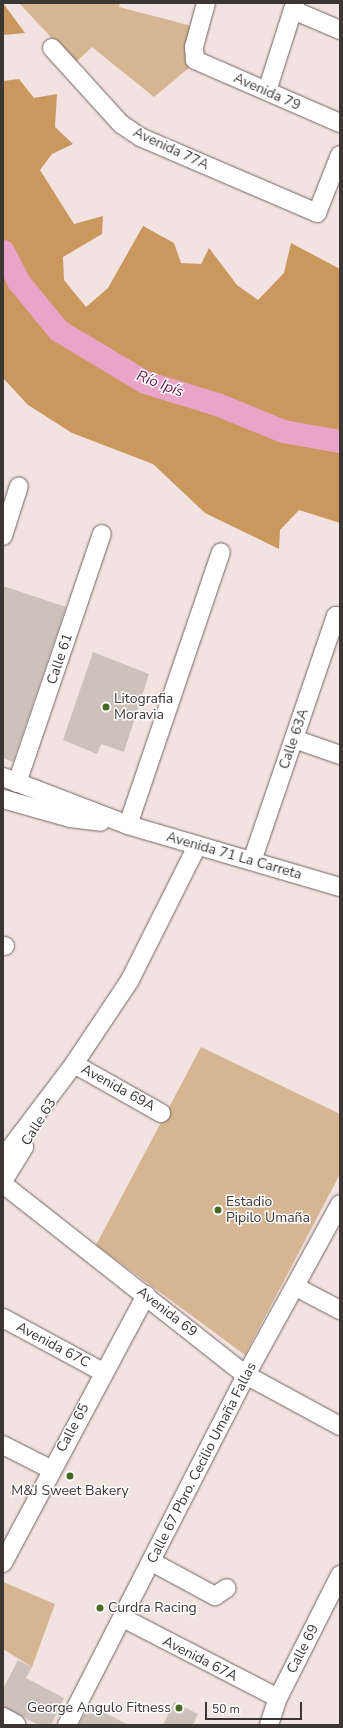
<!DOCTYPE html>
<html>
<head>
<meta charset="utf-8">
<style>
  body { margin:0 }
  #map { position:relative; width:343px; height:1728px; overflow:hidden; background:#f2e2e0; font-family:"Nunito Sans",sans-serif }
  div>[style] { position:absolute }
  .green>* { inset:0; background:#d6b592 }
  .forest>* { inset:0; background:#ca985e }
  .river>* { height:23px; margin:-11.5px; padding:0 11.5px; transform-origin:11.5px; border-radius:11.5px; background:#eba4c9 }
  .building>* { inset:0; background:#cec1ba }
  .roads { filter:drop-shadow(0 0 1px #716462) drop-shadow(0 0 1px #716462) }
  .minor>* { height:18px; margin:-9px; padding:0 9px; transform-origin:9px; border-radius:9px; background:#fff }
  .major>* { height:22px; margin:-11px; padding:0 11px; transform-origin:11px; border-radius:11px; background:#fff }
  .dots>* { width:11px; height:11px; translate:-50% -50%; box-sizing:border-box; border:2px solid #fff; border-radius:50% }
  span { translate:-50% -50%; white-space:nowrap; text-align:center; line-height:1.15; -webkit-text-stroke:3px #fff; paint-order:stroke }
  .street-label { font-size:14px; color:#3b3534 }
  .poi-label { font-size:14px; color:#3b3534 }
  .left { translate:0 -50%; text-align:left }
  .right { translate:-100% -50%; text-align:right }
  .water-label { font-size:15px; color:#6a184a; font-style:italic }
  .frame { position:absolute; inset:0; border:4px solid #3b3534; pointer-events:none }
  .scale { position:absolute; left:205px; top:1702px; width:97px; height:18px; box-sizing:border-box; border:2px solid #3b3534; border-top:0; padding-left:5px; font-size:12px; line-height:14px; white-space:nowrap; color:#3b3534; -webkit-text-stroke:3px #fff; paint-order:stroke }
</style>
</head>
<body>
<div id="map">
  <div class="green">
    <i style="clip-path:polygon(19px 3px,120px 3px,119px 7px,192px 26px,190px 67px,154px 97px,92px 47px,75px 63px)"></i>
    <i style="clip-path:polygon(201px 1047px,340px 1114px,340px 1174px,245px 1355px,96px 1245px)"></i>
    <i style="clip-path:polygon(3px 1582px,55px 1604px,32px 1667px,3px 1649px)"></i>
  </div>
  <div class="forest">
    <i style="clip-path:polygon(3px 3px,25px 33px,3px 35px)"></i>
    <i style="clip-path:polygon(19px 79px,34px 98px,57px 94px,55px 127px,73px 144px,52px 154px,40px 170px,74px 224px,103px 216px,102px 234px,63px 257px,64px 280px,86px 307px,108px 288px,143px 226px,174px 243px,181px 263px,201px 264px,209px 248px,237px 285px,258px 300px,284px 273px,291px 243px,340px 269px,340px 523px,299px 510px,280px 530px,279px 549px,205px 513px,153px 464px,72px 433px,28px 405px,3px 378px,3px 81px)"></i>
  </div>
  <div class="river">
    <i style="left:3px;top:251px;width:34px;rotate:63deg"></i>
    <i style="left:18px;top:281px;width:63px;rotate:50.8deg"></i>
    <i style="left:58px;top:330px;width:101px;rotate:30.9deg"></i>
    <i style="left:145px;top:382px;width:75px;rotate:17deg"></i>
    <i style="left:217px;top:404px;width:71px;rotate:22.2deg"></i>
    <i style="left:283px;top:431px;width:58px;rotate:10deg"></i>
  </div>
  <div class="building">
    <i style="clip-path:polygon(3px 586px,66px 607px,13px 762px,3px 758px)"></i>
    <i style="clip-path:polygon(93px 652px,149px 674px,124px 752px,101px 744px,97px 754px,63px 740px)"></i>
    <i style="clip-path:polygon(18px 1660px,32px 1667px,26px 1678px,64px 1698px,51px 1725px,39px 1725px,3px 1707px,3px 1689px)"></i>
    <i style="clip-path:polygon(174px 1702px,198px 1714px,193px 1725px,163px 1725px)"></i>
    <i style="clip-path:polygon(90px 1704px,111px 1716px,129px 1725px,79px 1725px)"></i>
  </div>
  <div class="roads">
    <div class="minor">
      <i style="left:206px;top:3px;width:46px;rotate:105.3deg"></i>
      <i style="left:194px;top:47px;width:13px;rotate:86deg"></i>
      <i style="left:195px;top:60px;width:158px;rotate:23.5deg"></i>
      <i style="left:293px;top:10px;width:51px;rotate:23.1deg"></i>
      <i style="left:52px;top:48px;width:103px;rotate:47.8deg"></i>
      <i style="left:121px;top:124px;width:23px;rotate:34deg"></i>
      <i style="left:140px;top:137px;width:193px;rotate:23.2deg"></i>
      <i style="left:317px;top:213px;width:62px;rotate:-68.4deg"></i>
      <i style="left:267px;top:91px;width:92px;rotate:-72.3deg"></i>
      <i style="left:3px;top:536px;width:52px;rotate:-72.3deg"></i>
      <i style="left:294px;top:739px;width:49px;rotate:19.2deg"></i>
      <i style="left:3px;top:777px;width:134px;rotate:21deg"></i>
      <i style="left:128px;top:825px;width:221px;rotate:16.3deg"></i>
      <i style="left:17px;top:783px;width:263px;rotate:-71.2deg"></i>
      <i style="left:3px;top:799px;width:70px;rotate:15.8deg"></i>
      <i style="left:70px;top:818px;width:31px;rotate:7deg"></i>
      <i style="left:128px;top:825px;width:288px;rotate:-71.2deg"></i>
      <i style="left:252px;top:861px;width:259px;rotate:-71.1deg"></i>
      <i style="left:336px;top:616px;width:4px;rotate:14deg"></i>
      <i style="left:3px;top:946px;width:2px"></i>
      <i style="left:74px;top:1064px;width:100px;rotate:29.4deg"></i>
      <i style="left:3px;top:1158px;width:118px;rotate:-52.9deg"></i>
      <i style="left:74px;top:1064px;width:101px;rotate:-56.3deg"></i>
      <i style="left:130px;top:980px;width:150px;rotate:-63.4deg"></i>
      <i style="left:3px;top:1181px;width:40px;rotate:-58deg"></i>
      <i style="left:3px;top:1184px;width:309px;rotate:38.2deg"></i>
      <i style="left:246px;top:1375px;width:107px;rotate:28.5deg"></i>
      <i style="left:296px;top:1287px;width:50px;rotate:27.6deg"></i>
      <i style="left:3px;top:1318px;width:114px;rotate:28.4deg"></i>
      <i style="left:3px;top:1445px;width:55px;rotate:27deg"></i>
      <i style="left:152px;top:1562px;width:72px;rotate:28.4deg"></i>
      <i style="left:215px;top:1596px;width:14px;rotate:-34deg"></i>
      <i style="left:3px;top:1563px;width:304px;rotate:-61.9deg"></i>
      <i style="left:123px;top:1618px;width:174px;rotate:27.3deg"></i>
      <i style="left:67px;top:1725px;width:393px;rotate:-62.9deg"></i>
      <i style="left:246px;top:1375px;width:195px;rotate:-61.2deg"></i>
      <i style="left:269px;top:1725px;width:28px;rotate:-72deg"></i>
      <i style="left:278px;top:1698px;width:138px;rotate:-63.2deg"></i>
    </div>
    <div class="major">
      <i style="left:3px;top:1719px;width:13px;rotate:29deg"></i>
    </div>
  </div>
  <div class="dots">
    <i style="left:106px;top:707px;background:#466820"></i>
    <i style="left:218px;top:1210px;background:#466820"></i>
    <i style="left:70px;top:1476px;background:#466820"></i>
    <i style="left:100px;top:1608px;background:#466820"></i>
    <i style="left:179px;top:1708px;background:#466820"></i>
  </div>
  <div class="street-label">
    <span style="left:267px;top:92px;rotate:24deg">Avenida 79</span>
    <span style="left:171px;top:149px;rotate:25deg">Avenida 77A</span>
    <span style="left:60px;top:659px;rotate:-71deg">Calle 61</span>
    <span style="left:294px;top:739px;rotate:-71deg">Calle 63A</span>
    <span style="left:234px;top:856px;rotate:16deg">Avenida 71 La Carreta</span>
    <span style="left:118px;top:1088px;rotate:29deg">Avenida 69A</span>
    <span style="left:39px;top:1122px;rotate:-58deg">Calle 63</span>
    <span style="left:167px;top:1312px;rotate:38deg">Avenida 69</span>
    <span style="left:53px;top:1345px;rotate:28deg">Avenida 67C</span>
    <span style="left:73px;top:1428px;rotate:-62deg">Calle 65</span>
    <span style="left:202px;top:1463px;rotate:-63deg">Calle 67 Pbro. Cecilio Umaña Fallas</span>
    <span style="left:303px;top:1649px;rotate:-63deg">Calle 69</span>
    <span style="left:200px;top:1659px;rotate:27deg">Avenida 67A</span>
  </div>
  <div class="poi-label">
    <span class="left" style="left:114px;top:707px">Litografia<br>Moravia</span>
    <span class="left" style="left:226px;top:1210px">Estadio<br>Pipilo Umaña</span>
    <span style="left:70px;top:1491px">M&amp;J Sweet Bakery</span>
    <span class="left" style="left:108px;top:1608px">Curdra Racing</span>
    <span class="right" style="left:171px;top:1708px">George Angulo Fitness</span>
  </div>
  <div class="water-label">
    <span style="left:160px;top:384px;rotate:21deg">Río Ipís</span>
  </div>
  <div class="frame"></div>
  <div class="scale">50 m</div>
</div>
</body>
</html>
